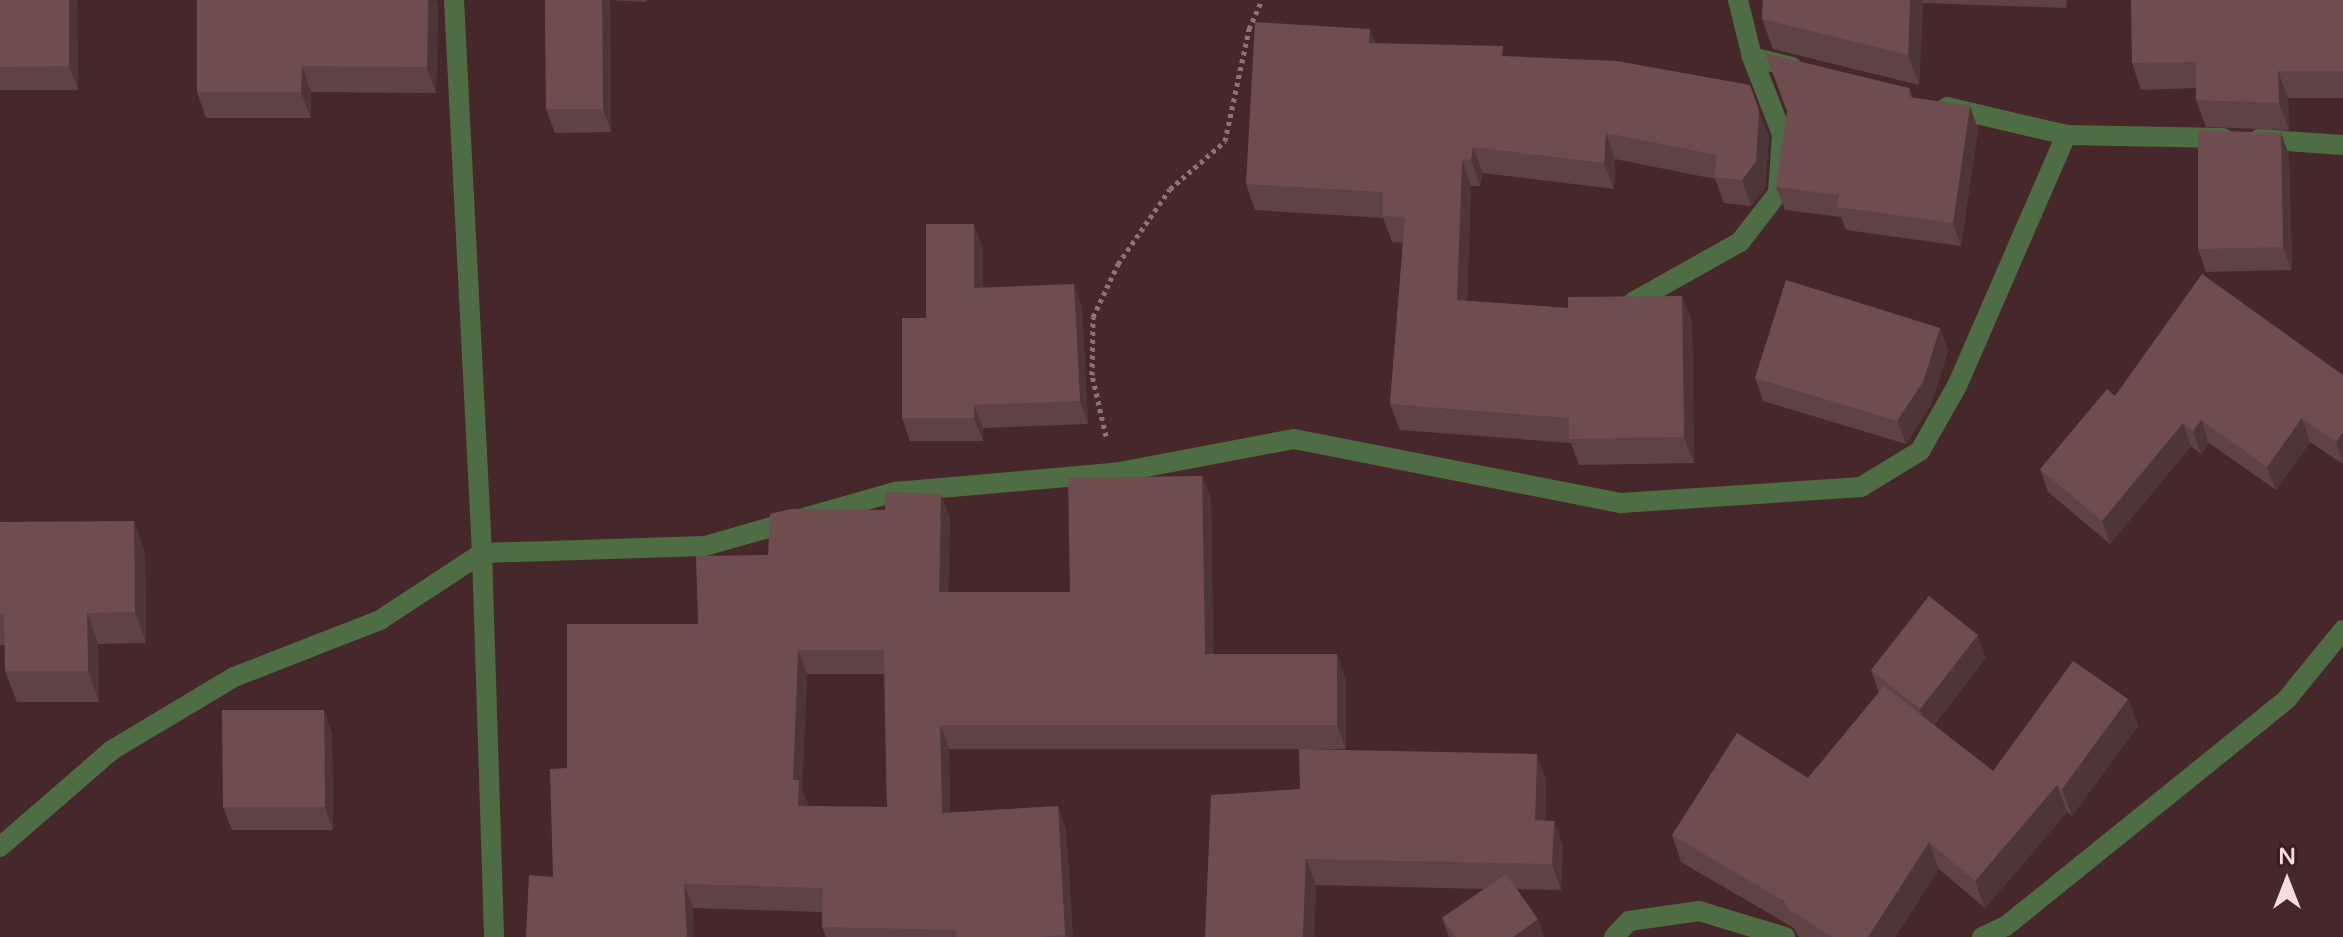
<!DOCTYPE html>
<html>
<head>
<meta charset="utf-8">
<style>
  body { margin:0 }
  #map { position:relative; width:2343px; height:937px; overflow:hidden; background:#46282a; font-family:"Varela Round",sans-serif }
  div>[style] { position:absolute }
  .path>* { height:5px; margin-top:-2.5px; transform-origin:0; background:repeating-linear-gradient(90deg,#8e7475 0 4px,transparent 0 8px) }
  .street>* { height:20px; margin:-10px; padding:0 10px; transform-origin:10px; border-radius:10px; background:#4e6d45 }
  .wall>* { inset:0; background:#5f4243 }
  .shaded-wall>* { inset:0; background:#4e3637 }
  .building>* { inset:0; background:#6f4d4e }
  span { translate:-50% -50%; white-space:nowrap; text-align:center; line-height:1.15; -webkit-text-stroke:6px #3b1e20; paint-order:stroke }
  .north { position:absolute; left:2247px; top:841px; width:80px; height:80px; -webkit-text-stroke:6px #3b1e20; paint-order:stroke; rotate:0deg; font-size:22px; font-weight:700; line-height:32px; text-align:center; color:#f2dede }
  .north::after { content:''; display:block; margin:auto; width:28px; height:36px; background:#f2dede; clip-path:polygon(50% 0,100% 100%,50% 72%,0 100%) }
</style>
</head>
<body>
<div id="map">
  <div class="path">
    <i style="left:1106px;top:436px;width:63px;rotate:-102.9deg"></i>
    <i style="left:1092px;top:375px;width:58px;rotate:-89deg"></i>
    <i style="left:1093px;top:317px;width:59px;rotate:-64.7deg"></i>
    <i style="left:1118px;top:264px;width:91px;rotate:-55.3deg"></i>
    <i style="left:1170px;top:189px;width:73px;rotate:-41.1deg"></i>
    <i style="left:1225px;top:141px;width:115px;rotate:-77.9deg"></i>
    <i style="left:1249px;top:29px;width:32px;rotate:-66deg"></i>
  </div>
  <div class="street">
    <i style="left:454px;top:0;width:554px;rotate:87.1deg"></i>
    <i style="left:482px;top:553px;width:384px;rotate:88.2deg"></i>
    <i style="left:1752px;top:57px;width:41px;rotate:14deg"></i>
    <i style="left:1947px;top:107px;width:122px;rotate:13.2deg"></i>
    <i style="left:2066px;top:135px;width:157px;rotate:1.1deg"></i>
    <i style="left:2259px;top:139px;width:84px;rotate:4.1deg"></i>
    <i style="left:1633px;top:302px;width:123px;rotate:-29.3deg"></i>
    <i style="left:1740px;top:242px;width:62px;rotate:-52.2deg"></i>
    <i style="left:1778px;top:193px;width:59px;rotate:-86.1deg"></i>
    <i style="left:1782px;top:134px;width:83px;rotate:-111.3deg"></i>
    <i style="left:1752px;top:57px;width:59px;rotate:-103.8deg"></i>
    <i style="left:0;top:847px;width:148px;rotate:-40.9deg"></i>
    <i style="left:112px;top:750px;width:142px;rotate:-30.9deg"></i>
    <i style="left:234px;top:677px;width:157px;rotate:-21.3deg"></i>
    <i style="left:380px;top:620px;width:122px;rotate:-33.3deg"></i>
    <i style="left:482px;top:553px;width:223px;rotate:-1.8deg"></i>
    <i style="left:705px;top:546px;width:198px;rotate:-15.9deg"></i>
    <i style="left:895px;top:492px;width:220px;rotate:-5deg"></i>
    <i style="left:1114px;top:473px;width:183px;rotate:-10.7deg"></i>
    <i style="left:1294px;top:439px;width:333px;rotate:11.1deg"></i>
    <i style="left:1621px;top:503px;width:241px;rotate:-3.8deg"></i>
    <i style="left:1861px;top:487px;width:69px;rotate:-31.4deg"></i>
    <i style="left:1920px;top:451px;width:75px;rotate:-60.4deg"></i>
    <i style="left:1957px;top:386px;width:274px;rotate:-66.5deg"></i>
    <i style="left:1614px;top:937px;width:22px;rotate:-47deg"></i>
    <i style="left:1629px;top:921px;width:71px;rotate:-8.1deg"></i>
    <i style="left:1699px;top:911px;width:90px;rotate:16.8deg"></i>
    <i style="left:1982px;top:937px;width:26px;rotate:-25deg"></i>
    <i style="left:2006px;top:926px;width:361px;rotate:-38.9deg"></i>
    <i style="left:2287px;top:699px;width:89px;rotate:-50.9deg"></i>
  </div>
  <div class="wall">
    <i style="clip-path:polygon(0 0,77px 0,78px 90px,0 90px)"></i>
    <i style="clip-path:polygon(197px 0,436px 0,438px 7px,436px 93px,311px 92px,311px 118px,206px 118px,197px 92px)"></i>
    <i style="clip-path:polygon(545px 0,646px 0,646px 2px,610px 0,611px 132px,555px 133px,546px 109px)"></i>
    <i style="clip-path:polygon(1763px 0,2067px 0,2066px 8px,1923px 3px,1919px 85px,1773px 49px,1762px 19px)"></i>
    <i style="clip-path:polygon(2343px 0,2343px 98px,2288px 98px,2289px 130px,2206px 127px,2196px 100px,2196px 88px,2141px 90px,2132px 63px)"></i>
    <i style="clip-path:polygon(1376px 43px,1506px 56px,1769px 136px,1765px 188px,1751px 206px,1724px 203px,1715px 179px,1615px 159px,1614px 189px,1483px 173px,1480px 186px,1471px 186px,1467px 301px,1568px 308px,1682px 296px,1692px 322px,1694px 463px,1579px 465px,1571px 443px,1400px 430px,1390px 404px,1403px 243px,1392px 242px,1383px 218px,1255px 210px,1246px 184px)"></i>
    <i style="clip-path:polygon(1909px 88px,1913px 98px,1970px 106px,1978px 129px,1961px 246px,1846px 230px,1841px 217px,1785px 210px,1776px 187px)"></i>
    <i style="clip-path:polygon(2281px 133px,2289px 156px,2292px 270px,2206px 272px,2198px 249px)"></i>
    <i style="clip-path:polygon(983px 247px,983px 287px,1082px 307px,1088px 424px,983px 428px,983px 441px,910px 441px,902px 418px,926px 318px)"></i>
    <i style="clip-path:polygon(1940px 328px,1948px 351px,1931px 405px,1906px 444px,1763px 401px,1755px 378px)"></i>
    <i style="clip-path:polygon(2343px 375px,2343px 464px,2310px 442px,2276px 490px,2209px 443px,2201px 454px,2191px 446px,2110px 544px,2048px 492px,2040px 469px,2115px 396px)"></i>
    <i style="clip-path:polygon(evenodd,1202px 476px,1211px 500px,1213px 654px,1346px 679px,1346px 749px,949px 749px,950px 813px,1058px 806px,1066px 830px,1073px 937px,826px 937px,822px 927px,822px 912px,693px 908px,553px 877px,567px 768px,698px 624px,768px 555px,950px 518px,948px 592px,1070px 592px,1202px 476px,807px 674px,884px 674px,887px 807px,808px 806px,802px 788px,807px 674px)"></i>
    <i style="clip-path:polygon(0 522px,145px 552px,146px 643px,98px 644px,99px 702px,17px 702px,5px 671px,5px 645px,0 645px)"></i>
    <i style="clip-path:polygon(1986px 658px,1934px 725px,1993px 771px,2128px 699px,2138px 726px,2072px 816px,2067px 812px,1985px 908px,1939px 869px,1895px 937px,1800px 937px,1798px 936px,1794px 928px,1681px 862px,1672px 835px,1808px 778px,1879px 693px,1871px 670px)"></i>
    <i style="clip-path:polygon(332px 733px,333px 830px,232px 830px,223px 807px)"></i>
    <i style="clip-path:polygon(1537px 754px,1546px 780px,1545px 821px,1554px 821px,1563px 847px,1561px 890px,1517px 889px,1544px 937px,1449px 937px,1442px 918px,1484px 889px,1316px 885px,1314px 937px,1300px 789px)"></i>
  </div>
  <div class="shaded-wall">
    <i style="clip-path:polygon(69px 0,77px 0,78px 90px,69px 66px)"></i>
    <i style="clip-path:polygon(428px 0,436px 0,438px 7px,436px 93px,427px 67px)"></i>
    <i style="clip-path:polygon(602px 0,610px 0,611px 132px,603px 109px)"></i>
    <i style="clip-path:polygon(1910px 0,1922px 0,1923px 3px,1919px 85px,1908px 55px)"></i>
    <i style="clip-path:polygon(1370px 29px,1380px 55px,1369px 43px)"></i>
    <i style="clip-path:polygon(302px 66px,311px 92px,311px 118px,301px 92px)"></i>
    <i style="clip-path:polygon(2278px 71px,2288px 98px,2289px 130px,2279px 103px)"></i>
    <i style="clip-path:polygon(1970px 106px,1978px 129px,1961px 246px,1953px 223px)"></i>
    <i style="clip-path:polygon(1759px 110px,1769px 136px,1765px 188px,1751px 206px,1742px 180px)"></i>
    <i style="clip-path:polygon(1606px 133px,1615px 159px,1614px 189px,1604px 163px)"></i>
    <i style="clip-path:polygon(2281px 133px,2289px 156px,2292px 270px,2283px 247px)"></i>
    <i style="clip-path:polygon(1473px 147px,1483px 173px,1480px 186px,1471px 160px)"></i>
    <i style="clip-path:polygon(1462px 159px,1471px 186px,1466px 326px,1457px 300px)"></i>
    <i style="clip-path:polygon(974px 224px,983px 247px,983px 311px,974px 288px)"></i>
    <i style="clip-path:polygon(1074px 284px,1082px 307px,1088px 424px,1080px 401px)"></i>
    <i style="clip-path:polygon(1682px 296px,1692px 322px,1694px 463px,1684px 437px)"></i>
    <i style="clip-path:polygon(1940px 328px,1948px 351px,1931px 405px,1906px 444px,1897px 421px)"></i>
    <i style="clip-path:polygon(974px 405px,983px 428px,983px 441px,974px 418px)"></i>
    <i style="clip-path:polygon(2302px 418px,2310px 442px,2276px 490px,2267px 467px)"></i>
    <i style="clip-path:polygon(2201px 420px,2209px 443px,2201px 454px,2193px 431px)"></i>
    <i style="clip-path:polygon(2183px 423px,2191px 446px,2110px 544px,2102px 521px)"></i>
    <i style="clip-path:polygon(2343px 432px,2343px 462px,2336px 442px)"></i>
    <i style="clip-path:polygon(1202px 476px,1211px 500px,1214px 679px,1205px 654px)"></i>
    <i style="clip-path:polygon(941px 494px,950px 518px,948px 616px,939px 592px)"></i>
    <i style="clip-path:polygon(134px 521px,145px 552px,146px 643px,135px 612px)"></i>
    <i style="clip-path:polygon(87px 613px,98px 644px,99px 702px,88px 671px)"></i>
    <i style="clip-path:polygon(1978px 635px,1986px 658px,1928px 732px,1920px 709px)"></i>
    <i style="clip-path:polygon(798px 650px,807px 674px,802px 788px,808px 804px,807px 830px,798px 806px,793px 780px)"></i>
    <i style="clip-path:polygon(1337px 654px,1346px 679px,1346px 749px,1337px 725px)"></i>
    <i style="clip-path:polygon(2128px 699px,2138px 726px,2072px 816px,2062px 789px)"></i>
    <i style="clip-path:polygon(324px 710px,332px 733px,333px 830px,325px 807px)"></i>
    <i style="clip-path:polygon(940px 725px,949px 749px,951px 837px,942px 813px)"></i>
    <i style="clip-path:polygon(1537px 754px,1546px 780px,1545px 846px,1535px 820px)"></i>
    <i style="clip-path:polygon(2057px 785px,2067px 812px,1985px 908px,1975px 881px)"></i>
    <i style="clip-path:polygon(1058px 806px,1066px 830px,1073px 937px,1066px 937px,1065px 935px)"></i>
    <i style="clip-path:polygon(1554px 821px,1563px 847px,1561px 890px,1552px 864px)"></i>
    <i style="clip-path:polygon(1929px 842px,1939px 869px,1895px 937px,1868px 937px)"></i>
    <i style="clip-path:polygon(1306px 859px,1316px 885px,1314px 937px,1303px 937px)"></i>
    <i style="clip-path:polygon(684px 884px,693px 908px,694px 937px,687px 937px)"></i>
    <i style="clip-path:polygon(1538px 919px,1544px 937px,1513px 937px)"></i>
  </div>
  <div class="building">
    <i style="clip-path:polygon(0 0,69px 0,69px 66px,0 67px)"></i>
    <i style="clip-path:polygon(197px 0,428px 0,427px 67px,302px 66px,301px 92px,197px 92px)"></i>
    <i style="clip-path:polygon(545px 0,602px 0,603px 109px,546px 109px)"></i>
    <i style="clip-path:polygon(1763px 0,1910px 0,1908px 55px,1762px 19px)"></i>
    <i style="clip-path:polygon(2131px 0,2343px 0,2343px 71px,2278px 71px,2279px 103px,2196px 100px,2196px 62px,2132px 63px)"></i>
    <i style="clip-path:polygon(1255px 22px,1370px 29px,1369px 43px,1503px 46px,1502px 56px,1617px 61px,1750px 85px,1759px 110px,1756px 162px,1742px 180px,1714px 177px,1717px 155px,1606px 133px,1604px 163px,1473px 147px,1471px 160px,1462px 159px,1457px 300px,1568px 308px,1568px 297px,1682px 296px,1684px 437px,1569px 439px,1569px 418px,1390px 404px,1405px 217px,1383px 216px,1383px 192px,1246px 184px)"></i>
    <i style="clip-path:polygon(1765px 53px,1909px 88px,1909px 97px,1970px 106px,1953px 223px,1837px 207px,1839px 195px,1776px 187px,1787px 111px)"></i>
    <i style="clip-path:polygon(2198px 130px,2281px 133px,2283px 247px,2198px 249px)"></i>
    <i style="clip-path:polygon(926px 224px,974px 224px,974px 288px,1074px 284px,1080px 401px,974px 405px,974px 418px,902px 418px,902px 318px,926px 318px)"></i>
    <i style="clip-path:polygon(2202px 274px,2343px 375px,2343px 432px,2336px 442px,2302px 418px,2267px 467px,2201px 420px,2193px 431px,2183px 423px,2102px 521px,2040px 469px,2107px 389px,2115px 396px)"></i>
    <i style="clip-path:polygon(1786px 280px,1940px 328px,1923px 382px,1897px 421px,1755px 378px)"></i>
    <i style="clip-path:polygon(evenodd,1202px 476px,1205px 654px,1337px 654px,1337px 725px,940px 725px,942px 813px,1058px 806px,1065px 935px,1038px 937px,957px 937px,956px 930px,822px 927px,823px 888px,684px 884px,687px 937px,526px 937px,529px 875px,553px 877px,550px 769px,567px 768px,567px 624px,698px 624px,696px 556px,768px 555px,770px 514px,790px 509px,885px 510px,886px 492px,941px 494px,939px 592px,1070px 592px,1068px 478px,1202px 476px,798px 650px,884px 650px,887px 807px,798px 806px,799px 780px,793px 780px,798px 650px)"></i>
    <i style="clip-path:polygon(134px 521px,135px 612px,87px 613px,88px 671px,5px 671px,4px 614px,0 614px,0 522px)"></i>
    <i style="clip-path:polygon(1929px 596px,1978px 635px,1920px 709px,1871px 670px)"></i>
    <i style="clip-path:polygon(2073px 661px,2128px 699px,2062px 789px,2057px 785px,1975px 881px,1929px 842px,1868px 937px,1832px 937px,1788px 909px,1784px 901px,1672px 835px,1737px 733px,1808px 778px,1884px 686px,1993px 771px)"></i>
    <i style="clip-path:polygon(222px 710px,324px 710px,325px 807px,223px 807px)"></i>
    <i style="clip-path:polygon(1299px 749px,1537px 754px,1535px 820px,1554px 821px,1552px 864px,1306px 859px,1303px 937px,1205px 937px,1211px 795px,1300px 789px)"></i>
    <i style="clip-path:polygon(1506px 874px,1538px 919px,1513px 937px,1456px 937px,1442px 918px)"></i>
  </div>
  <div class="north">N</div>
</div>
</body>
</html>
